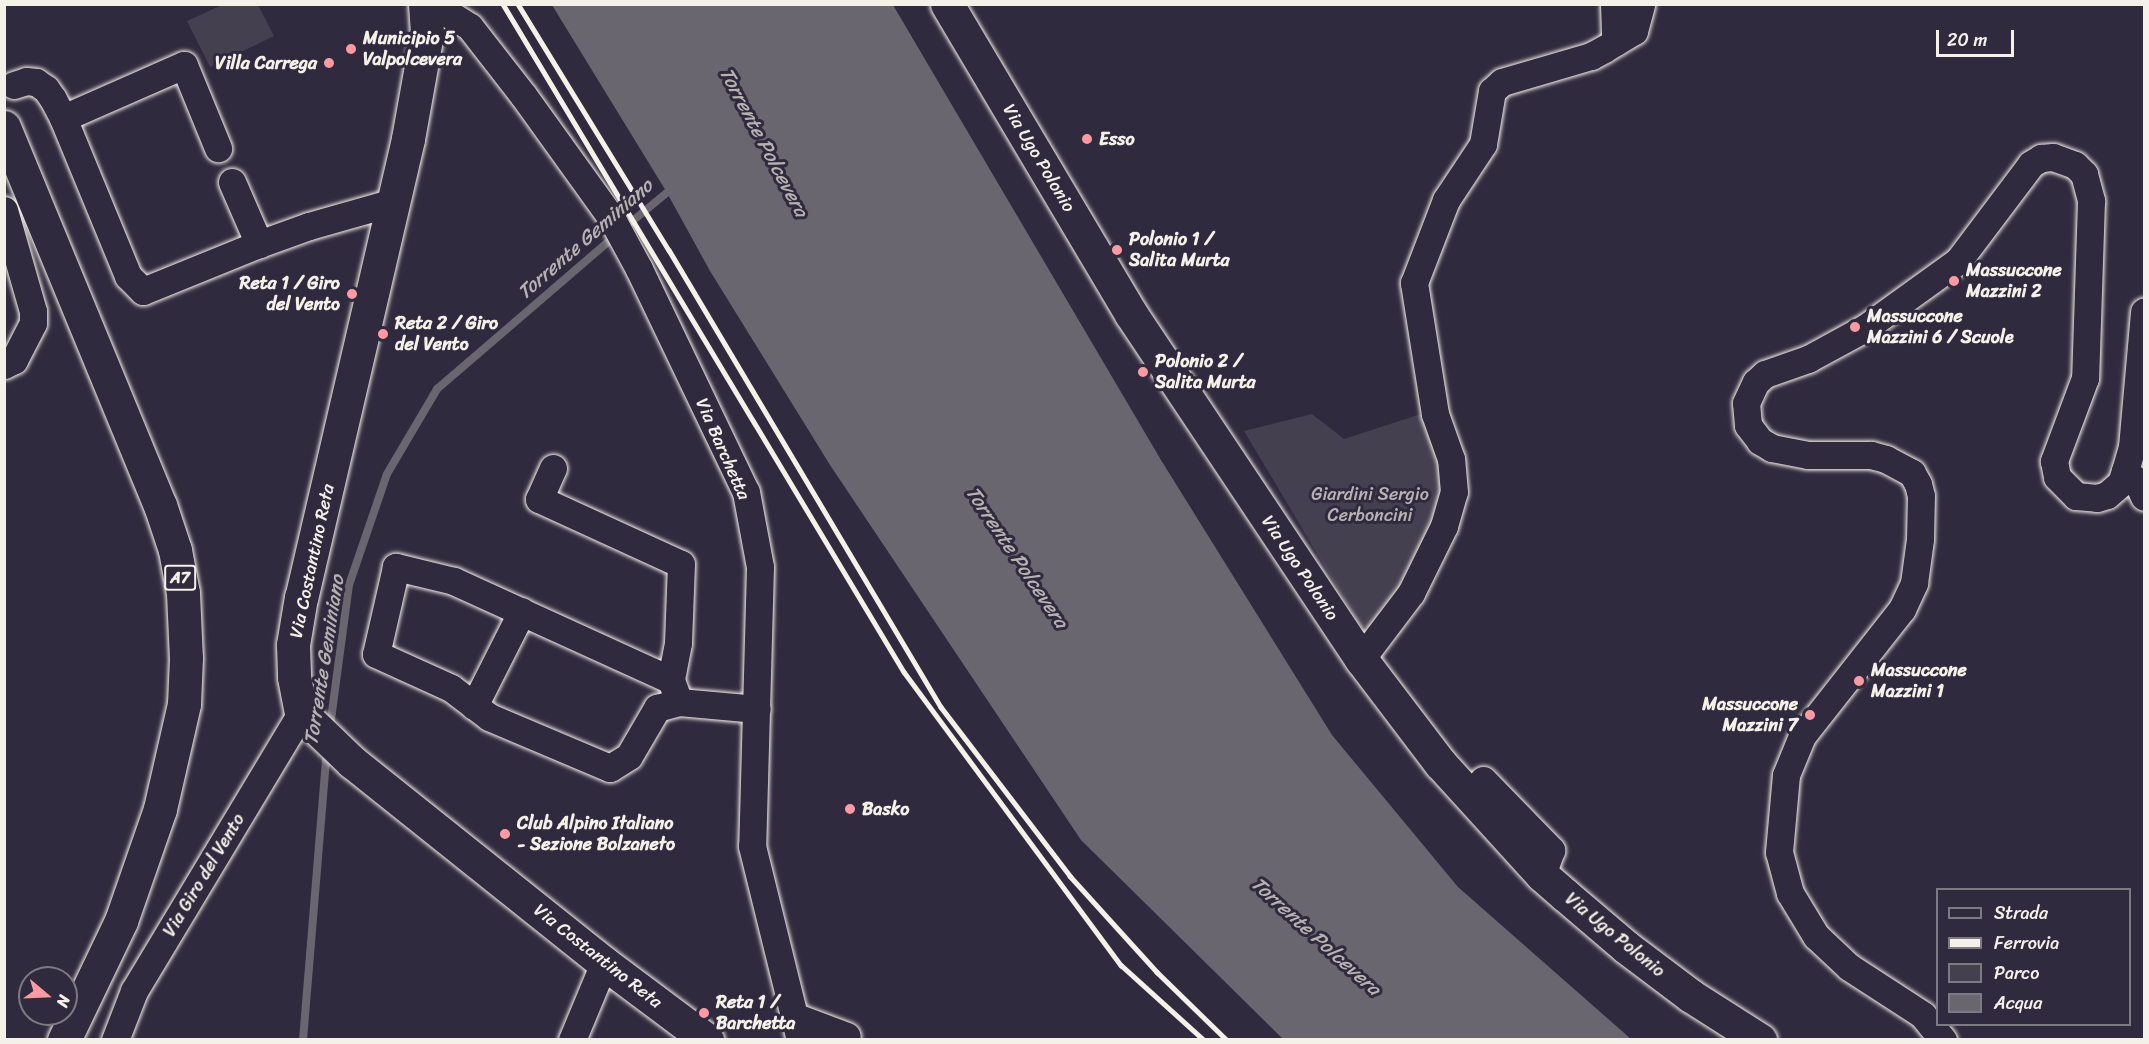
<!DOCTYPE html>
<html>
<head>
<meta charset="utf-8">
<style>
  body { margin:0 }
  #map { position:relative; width:2149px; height:1044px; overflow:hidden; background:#2f2a3d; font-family:Sriracha,sans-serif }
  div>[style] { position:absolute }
  .green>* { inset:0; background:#454050 }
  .water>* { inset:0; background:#6a6670 }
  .stream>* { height:8px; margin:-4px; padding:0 4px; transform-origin:4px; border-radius:4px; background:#6a6670 }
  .roads { filter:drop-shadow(0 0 2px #f4f1e8) drop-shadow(0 0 2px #f4f1e8) }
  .street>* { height:27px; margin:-13.5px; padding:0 13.5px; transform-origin:13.5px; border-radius:13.5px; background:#2f2a3d }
  .secondary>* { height:33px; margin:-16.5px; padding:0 16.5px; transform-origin:16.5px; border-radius:16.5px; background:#2f2a3d }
  .primary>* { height:33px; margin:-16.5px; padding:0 16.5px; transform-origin:16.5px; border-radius:16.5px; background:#2f2a3d }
  .highway>* { height:33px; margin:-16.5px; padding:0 16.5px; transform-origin:16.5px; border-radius:16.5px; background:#2f2a3d }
  .rail>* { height:4.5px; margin:-2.25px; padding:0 2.25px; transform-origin:2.25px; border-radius:2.25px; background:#f4f1e8 }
  .dots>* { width:16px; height:16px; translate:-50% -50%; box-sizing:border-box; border:3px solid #2f2a3d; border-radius:50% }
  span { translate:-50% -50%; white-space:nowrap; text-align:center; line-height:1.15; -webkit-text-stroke:6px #2f2a3d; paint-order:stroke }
  .shield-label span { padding:2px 4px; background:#2f2a3d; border:2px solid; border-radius:4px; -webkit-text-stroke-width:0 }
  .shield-label { font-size:16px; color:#f4f1e8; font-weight:700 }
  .poi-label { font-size:18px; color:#f4f1e8; font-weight:700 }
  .left { translate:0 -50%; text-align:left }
  .right { translate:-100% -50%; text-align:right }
  .street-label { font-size:18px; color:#f4f1e8 }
  .park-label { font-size:18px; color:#b7b3b3 }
  .water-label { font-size:20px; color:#b6b2b2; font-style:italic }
  .frame { position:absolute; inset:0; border:6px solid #f4f1e8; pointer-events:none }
  .legend { position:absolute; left:1936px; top:888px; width:195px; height:138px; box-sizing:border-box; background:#2f2a3d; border:2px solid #7e7a81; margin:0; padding:8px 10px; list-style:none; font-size:18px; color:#f4f1e8 }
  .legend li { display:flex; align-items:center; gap:12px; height:30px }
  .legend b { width:30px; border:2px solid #7e7a81 }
  .north { position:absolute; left:18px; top:966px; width:60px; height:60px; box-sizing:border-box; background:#2f2a3d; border:2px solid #7e7a81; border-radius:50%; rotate:109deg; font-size:16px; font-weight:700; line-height:24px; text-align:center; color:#f4f1e8 }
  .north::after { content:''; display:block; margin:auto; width:21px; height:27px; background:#ff9aa2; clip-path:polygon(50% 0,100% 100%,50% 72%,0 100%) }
  .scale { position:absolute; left:1936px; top:30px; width:78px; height:27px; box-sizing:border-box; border:3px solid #f4f1e8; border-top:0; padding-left:8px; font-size:18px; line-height:21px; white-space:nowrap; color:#f4f1e8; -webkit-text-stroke:4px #2f2a3d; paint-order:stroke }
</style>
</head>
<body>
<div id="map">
  <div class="green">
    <i style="clip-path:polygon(222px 5px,258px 5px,274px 36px,210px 67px,187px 21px)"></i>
    <i style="clip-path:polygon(1427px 412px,1446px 462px,1432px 541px,1370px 627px,1361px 627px,1244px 431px,1312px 414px,1344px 439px)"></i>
  </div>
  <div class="water">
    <i style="clip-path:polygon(552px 5px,893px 5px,1161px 460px,1332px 735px,1458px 887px,1631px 1039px,1283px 1039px,1081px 840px,830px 465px,710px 271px,666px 191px)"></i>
  </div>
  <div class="stream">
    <i style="left:624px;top:228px;width:66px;rotate:-39.5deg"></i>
    <i style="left:330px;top:727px;width:143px;rotate:-82.4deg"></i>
    <i style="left:349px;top:585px;width:117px;rotate:-71.1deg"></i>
    <i style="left:387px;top:474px;width:99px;rotate:-59.5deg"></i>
    <i style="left:437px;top:389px;width:235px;rotate:-40.7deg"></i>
    <i style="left:303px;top:1040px;width:290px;rotate:-85.3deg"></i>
  </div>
  <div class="roads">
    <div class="street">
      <i style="left:1614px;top:4px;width:38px;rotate:88deg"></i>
      <i style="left:426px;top:6px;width:27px;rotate:20deg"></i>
      <i style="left:451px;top:15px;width:22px;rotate:32deg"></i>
      <i style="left:470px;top:27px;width:86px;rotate:52.1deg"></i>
      <i style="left:523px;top:95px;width:153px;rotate:54.3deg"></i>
      <i style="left:612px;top:219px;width:57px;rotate:61.6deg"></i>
      <i style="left:639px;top:269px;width:247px;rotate:64.4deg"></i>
      <i style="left:746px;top:492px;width:76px;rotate:79.4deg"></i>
      <i style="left:760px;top:567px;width:279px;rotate:91.6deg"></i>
      <i style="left:752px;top:846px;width:200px;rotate:76.1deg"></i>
      <i style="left:14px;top:85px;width:13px;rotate:-18deg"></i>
      <i style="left:26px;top:81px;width:10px;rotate:6deg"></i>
      <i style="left:36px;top:82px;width:12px;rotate:35deg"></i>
      <i style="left:46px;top:89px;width:12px;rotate:55deg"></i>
      <i style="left:53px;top:99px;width:21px;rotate:62deg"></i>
      <i style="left:63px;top:118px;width:171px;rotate:67.6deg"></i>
      <i style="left:128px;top:276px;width:21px;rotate:45deg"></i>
      <i style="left:143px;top:291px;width:125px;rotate:-22.1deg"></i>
      <i style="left:259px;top:244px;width:53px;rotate:-19.8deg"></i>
      <i style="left:309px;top:226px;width:87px;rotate:-15.9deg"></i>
      <i style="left:63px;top:118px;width:132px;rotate:-23.7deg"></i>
      <i style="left:184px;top:65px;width:90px;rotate:67.7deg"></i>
      <i style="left:232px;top:182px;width:68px;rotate:66.5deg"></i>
      <i style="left:4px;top:210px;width:105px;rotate:74deg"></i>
      <i style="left:33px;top:311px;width:12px;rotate:90deg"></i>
      <i style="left:33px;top:323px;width:42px;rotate:117.2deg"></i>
      <i style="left:14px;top:360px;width:11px;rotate:153deg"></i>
      <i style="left:553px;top:468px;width:34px;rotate:114deg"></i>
      <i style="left:539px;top:499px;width:156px;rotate:24.6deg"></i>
      <i style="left:681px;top:564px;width:79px;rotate:92.2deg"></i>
      <i style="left:678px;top:643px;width:38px;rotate:101deg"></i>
      <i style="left:671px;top:680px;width:23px;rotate:70deg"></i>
      <i style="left:679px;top:702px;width:78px;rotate:5.1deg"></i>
      <i style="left:2125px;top:471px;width:16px;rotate:40deg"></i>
      <i style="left:2137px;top:481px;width:17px;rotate:66deg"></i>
      <i style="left:1361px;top:659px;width:83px;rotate:-52.9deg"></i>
      <i style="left:1411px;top:593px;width:75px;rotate:-63.8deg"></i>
      <i style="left:1444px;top:526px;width:35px;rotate:-74deg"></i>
      <i style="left:1454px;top:492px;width:33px;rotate:-95deg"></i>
      <i style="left:1451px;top:459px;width:48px;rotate:-109.6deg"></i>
      <i style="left:1435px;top:414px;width:133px;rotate:-99.1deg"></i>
      <i style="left:1414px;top:283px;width:89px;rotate:-68.9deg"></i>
      <i style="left:1446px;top:200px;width:67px;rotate:-56.5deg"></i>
      <i style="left:1483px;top:144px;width:54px;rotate:-80.4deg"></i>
      <i style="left:1492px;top:91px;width:13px;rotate:-42deg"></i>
      <i style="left:1502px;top:82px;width:93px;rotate:-16.3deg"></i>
      <i style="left:1591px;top:56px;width:15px;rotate:-28deg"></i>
      <i style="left:1604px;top:49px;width:35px;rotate:-31deg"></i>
      <i style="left:1634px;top:31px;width:28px;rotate:-75deg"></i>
      <i style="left:671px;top:680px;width:239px;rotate:-155.5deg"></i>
      <i style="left:454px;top:581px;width:60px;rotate:-166.4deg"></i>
      <i style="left:396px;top:567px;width:89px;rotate:102.9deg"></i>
      <i style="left:376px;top:654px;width:82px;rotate:24.4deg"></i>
      <i style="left:451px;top:688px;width:48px;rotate:37.3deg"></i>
      <i style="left:489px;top:717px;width:131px;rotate:22.9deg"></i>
      <i style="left:610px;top:768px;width:22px;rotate:-32deg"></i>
      <i style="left:629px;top:756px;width:56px;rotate:-59.7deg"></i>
      <i style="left:657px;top:708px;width:23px;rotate:-15deg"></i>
      <i style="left:474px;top:706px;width:106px;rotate:-63.2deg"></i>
      <i style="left:1483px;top:780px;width:98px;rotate:45.8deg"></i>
      <i style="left:1551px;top:850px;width:27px;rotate:110deg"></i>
      <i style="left:796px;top:1017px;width:54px;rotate:20.4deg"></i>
      <i style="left:115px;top:1040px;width:53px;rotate:-68.8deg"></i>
      <i style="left:134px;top:991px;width:324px;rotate:-59deg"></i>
      <i style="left:572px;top:1040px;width:83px;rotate:-67.4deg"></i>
      <i style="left:1943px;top:1040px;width:32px;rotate:-129deg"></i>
      <i style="left:1923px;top:1015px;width:88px;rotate:-147deg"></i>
      <i style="left:1849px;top:967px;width:45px;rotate:-136.8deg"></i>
      <i style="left:1816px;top:936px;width:50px;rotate:-121.2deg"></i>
      <i style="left:1790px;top:893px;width:42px;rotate:-105deg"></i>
      <i style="left:1779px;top:852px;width:77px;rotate:-84.8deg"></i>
      <i style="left:1786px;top:775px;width:42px;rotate:-67.7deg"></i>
      <i style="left:1802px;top:736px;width:162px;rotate:-51.8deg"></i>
      <i style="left:1902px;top:609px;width:29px;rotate:-65deg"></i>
      <i style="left:1914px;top:583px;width:44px;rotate:-82.2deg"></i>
      <i style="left:1920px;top:539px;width:43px;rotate:-88.7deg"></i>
      <i style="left:1921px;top:496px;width:12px;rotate:-104deg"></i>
      <i style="left:1918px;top:484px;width:13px;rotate:-119deg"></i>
      <i style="left:1912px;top:473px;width:30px;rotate:-152deg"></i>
      <i style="left:1886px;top:459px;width:16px;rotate:-165deg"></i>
      <i style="left:1871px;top:455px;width:63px;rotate:180deg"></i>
      <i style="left:1808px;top:455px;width:37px;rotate:-169deg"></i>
      <i style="left:1772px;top:448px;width:14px;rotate:-150deg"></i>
      <i style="left:1760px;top:441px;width:20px;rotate:-127deg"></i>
      <i style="left:1748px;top:425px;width:22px;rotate:-95deg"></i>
      <i style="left:1746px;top:403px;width:23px;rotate:-65deg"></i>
      <i style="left:1756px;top:382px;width:12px;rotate:-42deg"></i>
      <i style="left:1765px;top:374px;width:46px;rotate:-19.2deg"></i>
      <i style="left:1808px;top:359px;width:65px;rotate:-28.5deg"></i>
      <i style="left:1865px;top:328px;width:115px;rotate:-35.8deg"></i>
      <i style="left:1958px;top:261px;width:121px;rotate:-53deg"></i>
      <i style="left:2031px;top:164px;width:12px;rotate:-31deg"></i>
      <i style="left:2041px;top:158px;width:12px;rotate:-5deg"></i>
      <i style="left:2053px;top:157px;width:23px;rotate:20deg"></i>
      <i style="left:2075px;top:165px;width:13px;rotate:45deg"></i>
      <i style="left:2084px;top:174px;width:28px;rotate:75deg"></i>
      <i style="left:2091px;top:201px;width:177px;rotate:91.9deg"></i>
      <i style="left:2085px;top:378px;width:89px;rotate:110.5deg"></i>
      <i style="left:2054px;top:461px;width:16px;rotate:79deg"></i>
      <i style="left:2057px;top:477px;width:27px;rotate:45deg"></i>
      <i style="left:2076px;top:496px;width:21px;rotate:5deg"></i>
      <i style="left:2097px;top:498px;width:10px;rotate:-17deg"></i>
      <i style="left:2107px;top:495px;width:18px;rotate:-41deg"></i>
      <i style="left:2121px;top:483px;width:13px;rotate:-72deg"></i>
      <i style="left:2125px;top:471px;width:25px;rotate:-74deg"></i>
      <i style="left:2132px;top:447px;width:136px;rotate:-84.9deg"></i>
    </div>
    <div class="secondary">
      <i style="left:425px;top:4px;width:29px;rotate:86deg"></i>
      <i style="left:427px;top:33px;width:108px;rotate:100.2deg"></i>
      <i style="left:408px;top:139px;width:470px;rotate:103.1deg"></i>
      <i style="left:301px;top:597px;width:49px;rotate:99.5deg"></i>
      <i style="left:293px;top:645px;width:32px;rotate:88deg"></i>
      <i style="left:294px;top:677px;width:37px;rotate:79deg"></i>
      <i style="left:301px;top:713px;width:71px;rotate:43.9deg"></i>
      <i style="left:352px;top:762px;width:322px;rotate:38.6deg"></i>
      <i style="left:604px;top:963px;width:129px;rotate:36.8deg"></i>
    </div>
    <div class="primary">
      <i style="left:947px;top:4px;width:360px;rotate:59.3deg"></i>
      <i style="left:1131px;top:314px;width:415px;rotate:56.3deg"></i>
      <i style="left:1361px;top:659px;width:131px;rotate:52.8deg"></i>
      <i style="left:1440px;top:763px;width:151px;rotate:47.7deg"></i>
      <i style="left:1542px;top:875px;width:30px;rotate:41deg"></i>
      <i style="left:1565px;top:895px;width:80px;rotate:40.4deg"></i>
      <i style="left:1626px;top:947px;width:81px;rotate:37deg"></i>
      <i style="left:1691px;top:996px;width:82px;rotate:32.5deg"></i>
    </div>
    <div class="highway">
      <i style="left:4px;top:127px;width:409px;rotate:67.6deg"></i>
      <i style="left:160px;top:505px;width:47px;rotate:71.6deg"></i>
      <i style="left:175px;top:550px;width:44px;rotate:79.5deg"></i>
      <i style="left:183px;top:593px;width:65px;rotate:87.4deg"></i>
      <i style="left:186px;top:658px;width:46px;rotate:92.5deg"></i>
      <i style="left:184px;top:704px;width:108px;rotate:102.9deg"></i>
      <i style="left:160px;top:809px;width:119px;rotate:109.2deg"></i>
      <i style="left:121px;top:921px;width:132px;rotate:115.6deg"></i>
    </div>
  </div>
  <div class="rail">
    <i style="left:503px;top:4px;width:779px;rotate:59.02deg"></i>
    <i style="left:904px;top:672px;width:365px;rotate:53.5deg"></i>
    <i style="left:1121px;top:965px;width:112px;rotate:42.1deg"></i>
    <i style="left:518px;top:4px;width:289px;rotate:58.5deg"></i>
    <i style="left:669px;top:250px;width:532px;rotate:59.24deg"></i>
    <i style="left:941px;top:707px;width:213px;rotate:52.6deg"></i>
    <i style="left:1070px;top:876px;width:130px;rotate:47.8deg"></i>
    <i style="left:1157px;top:972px;width:98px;rotate:44.2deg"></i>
  </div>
  <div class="dots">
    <i style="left:351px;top:49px;background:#ff9aa2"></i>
    <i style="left:329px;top:63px;background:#ff9aa2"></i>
    <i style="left:1087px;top:139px;background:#ff9aa2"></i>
    <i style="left:1117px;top:250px;background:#ff9aa2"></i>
    <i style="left:1954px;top:281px;background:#ff9aa2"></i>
    <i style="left:352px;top:294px;background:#ff9aa2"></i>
    <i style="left:1855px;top:327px;background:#ff9aa2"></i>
    <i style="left:383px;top:334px;background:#ff9aa2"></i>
    <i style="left:1143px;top:372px;background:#ff9aa2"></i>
    <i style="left:1859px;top:681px;background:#ff9aa2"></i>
    <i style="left:1810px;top:715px;background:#ff9aa2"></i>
    <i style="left:850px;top:809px;background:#ff9aa2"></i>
    <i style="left:505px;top:834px;background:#ff9aa2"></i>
    <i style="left:704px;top:1013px;background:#ff9aa2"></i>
  </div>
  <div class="shield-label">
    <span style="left:180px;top:578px">A7</span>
  </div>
  <div class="poi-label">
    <span class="left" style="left:363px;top:49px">Municipio 5<br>Valpolcevera</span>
    <span class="right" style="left:317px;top:63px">Villa Carrega</span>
    <span class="left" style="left:1099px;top:139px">Esso</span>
    <span class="left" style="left:1129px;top:250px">Polonio 1 /<br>Salita Murta</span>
    <span class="left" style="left:1966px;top:281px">Massuccone<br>Mazzini 2</span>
    <span class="right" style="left:340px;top:294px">Reta 1 / Giro<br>del Vento</span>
    <span class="left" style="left:1867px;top:327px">Massuccone<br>Mazzini 6 / Scuole</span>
    <span class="left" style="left:395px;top:334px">Reta 2 / Giro<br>del Vento</span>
    <span class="left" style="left:1155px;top:372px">Polonio 2 /<br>Salita Murta</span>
    <span class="left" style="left:1871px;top:681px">Massuccone<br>Mazzini 1</span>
    <span class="right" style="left:1798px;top:715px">Massuccone<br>Mazzini 7</span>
    <span class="left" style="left:862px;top:809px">Basko</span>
    <span class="left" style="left:517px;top:834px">Club Alpino Italiano<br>- Sezione Bolzaneto</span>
    <span class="left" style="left:716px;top:1013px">Reta 1 /<br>Barchetta</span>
  </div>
  <div class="street-label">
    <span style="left:1039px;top:158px;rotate:59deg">Via Ugo Polonio</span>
    <span style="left:723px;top:449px;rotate:66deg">Via Barchetta</span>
    <span style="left:312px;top:561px;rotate:-78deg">Via Costantino Reta</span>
    <span style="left:1300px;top:568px;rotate:56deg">Via Ugo Polonio</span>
    <span style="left:204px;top:875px;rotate:-59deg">Via Giro del Vento</span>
    <span style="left:1615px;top:935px;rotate:39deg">Via Ugo Polonio</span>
    <span style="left:598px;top:956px;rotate:38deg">Via Costantino Reta</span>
  </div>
  <div class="park-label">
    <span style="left:1370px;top:505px">Giardini Sergio<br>Cerboncini</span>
  </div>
  <div class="water-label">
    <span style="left:764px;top:142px;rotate:62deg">Torrente Polcevera</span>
    <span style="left:585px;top:239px;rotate:-41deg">Torrente Geminiano</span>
    <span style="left:1017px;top:557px;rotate:56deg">Torrente Polcevera</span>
    <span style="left:324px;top:660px;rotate:-81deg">Torrente Geminiano</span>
    <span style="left:1316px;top:936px;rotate:42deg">Torrente Polcevera</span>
  </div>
  <div class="frame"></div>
  <ul class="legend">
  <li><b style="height:8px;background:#2f2a3d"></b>Strada</li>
  <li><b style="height:8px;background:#f4f1e8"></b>Ferrovia</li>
  <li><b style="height:16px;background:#454050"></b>Parco</li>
  <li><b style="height:16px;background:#6a6670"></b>Acqua</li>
  </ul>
  <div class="north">N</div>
  <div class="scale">20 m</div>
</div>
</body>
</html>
